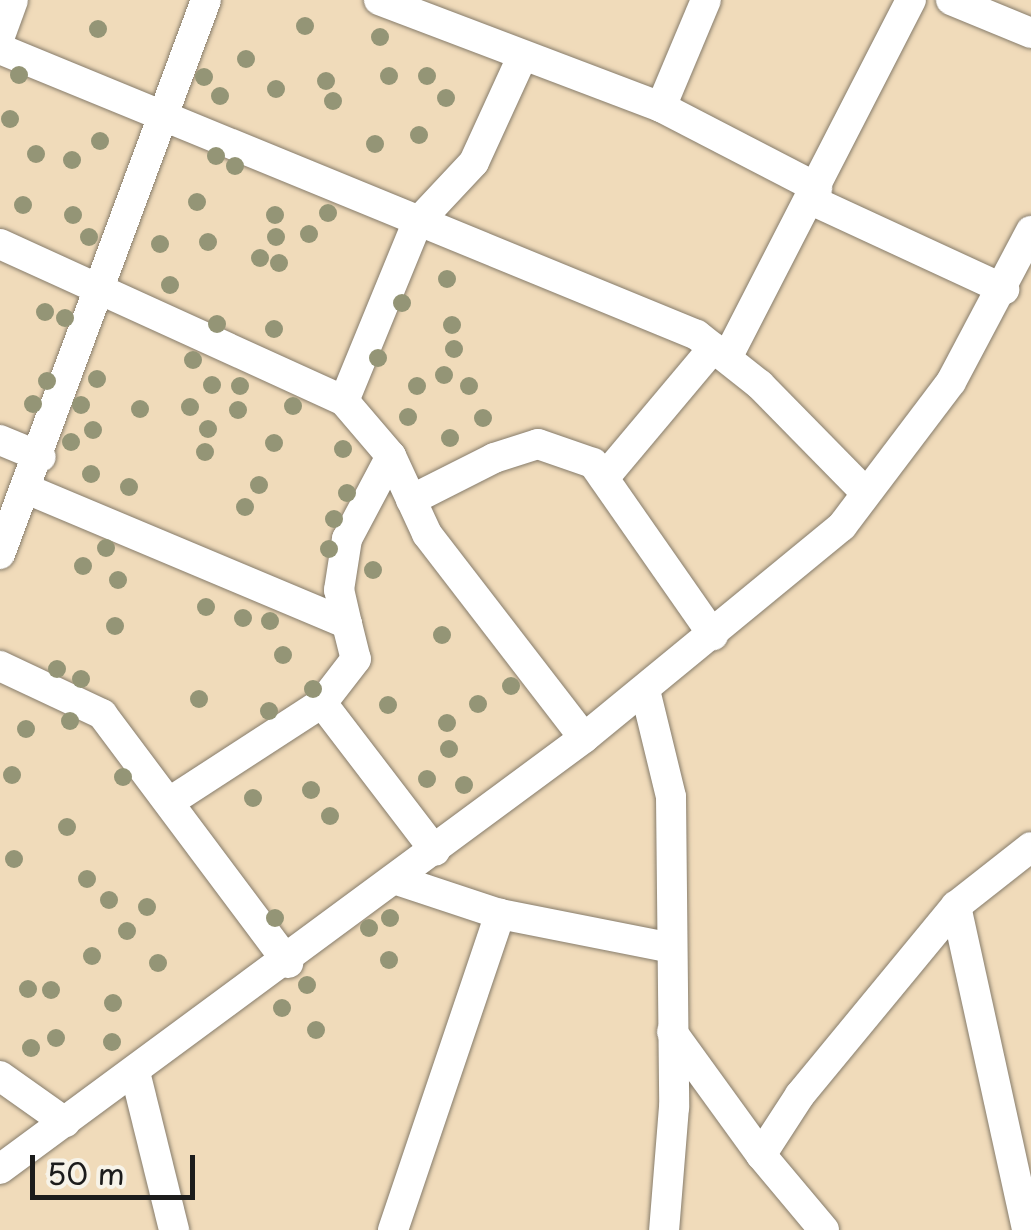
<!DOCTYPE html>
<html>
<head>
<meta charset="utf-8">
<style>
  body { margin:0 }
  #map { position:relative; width:1031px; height:1230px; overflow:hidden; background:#f0dbba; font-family:"Playpen Sans",sans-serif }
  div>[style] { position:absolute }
  .roads { filter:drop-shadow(0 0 2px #867c6b) drop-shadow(0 0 2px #867c6b) }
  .minor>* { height:30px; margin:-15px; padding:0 15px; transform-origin:15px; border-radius:15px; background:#fff }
  .trees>* { width:18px; height:18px; margin:-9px; border-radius:50%; background:#949576 }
  span { translate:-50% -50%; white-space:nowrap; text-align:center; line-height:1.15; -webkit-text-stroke:9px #f7f3e8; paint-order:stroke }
  .scale { position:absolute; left:30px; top:1155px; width:165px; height:45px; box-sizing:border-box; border:5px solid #1c1c1c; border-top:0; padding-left:12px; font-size:30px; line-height:35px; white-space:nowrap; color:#1c1c1c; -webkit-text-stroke:8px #f7f3e8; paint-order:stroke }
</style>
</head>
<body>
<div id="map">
  <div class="roads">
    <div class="minor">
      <i style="left:379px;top:0;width:302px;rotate:20.8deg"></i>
      <i style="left:661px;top:107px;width:176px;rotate:27.4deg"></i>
      <i style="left:951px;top:0;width:87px;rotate:22.4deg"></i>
      <i style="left:0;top:36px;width:38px;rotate:-70deg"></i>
      <i style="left:0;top:49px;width:753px;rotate:22.31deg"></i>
      <i style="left:697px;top:335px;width:80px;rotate:38.4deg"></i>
      <i style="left:760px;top:385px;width:151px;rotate:45.5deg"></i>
      <i style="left:661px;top:107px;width:116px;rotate:-67.2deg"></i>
      <i style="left:811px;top:200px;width:213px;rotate:24.8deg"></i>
      <i style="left:0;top:244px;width:378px;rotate:24.5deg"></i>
      <i style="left:344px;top:401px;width:72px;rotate:49.5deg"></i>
      <i style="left:391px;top:456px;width:86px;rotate:65.2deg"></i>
      <i style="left:427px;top:534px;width:257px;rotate:52.4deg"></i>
      <i style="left:728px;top:356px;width:400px;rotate:-62.8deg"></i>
      <i style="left:344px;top:401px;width:192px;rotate:-67.7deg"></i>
      <i style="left:417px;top:223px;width:83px;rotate:-46.9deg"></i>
      <i style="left:474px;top:162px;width:115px;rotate:-65.4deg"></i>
      <i style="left:0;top:440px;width:44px;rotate:22.5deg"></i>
      <i style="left:604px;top:478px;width:170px;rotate:-50deg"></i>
      <i style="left:29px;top:490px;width:345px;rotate:22.8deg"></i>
      <i style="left:347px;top:624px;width:35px;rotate:-103deg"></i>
      <i style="left:339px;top:590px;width:52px;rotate:-81.1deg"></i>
      <i style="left:347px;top:539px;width:94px;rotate:-62.1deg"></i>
      <i style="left:411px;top:500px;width:93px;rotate:-26.8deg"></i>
      <i style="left:494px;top:458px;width:46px;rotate:-17.7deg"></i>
      <i style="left:538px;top:444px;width:58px;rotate:19.1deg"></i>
      <i style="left:593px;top:463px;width:210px;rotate:55.1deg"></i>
      <i style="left:0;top:554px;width:591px;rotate:-69.6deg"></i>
      <i style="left:347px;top:624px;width:36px;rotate:76deg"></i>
      <i style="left:356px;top:659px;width:56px;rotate:127.7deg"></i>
      <i style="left:322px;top:703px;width:186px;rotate:52.6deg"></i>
      <i style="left:0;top:666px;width:113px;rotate:25.2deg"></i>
      <i style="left:102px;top:714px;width:311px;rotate:53.2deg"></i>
      <i style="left:645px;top:690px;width:110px;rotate:76.3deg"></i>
      <i style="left:671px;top:797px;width:310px;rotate:89.4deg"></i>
      <i style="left:674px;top:1107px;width:123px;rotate:94.6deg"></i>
      <i style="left:171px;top:801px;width:180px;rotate:-33deg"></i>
      <i style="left:397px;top:880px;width:108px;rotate:18.3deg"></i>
      <i style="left:500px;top:914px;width:174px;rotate:11.2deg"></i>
      <i style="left:956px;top:906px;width:332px;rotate:77.6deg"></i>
      <i style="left:672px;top:1032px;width:152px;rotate:54.1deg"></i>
      <i style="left:135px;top:1072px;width:163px;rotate:76.1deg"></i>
      <i style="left:0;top:1076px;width:80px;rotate:35.3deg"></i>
      <i style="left:0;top:1169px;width:726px;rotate:-36.43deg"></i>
      <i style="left:584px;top:738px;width:334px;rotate:-39.4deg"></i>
      <i style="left:842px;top:526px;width:181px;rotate:-52.9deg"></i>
      <i style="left:951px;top:382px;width:171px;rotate:-62.1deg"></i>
      <i style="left:393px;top:1230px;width:334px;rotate:-71.3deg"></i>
      <i style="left:824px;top:1230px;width:98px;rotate:-130deg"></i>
      <i style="left:761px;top:1155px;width:72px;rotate:-57deg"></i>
      <i style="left:800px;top:1095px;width:245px;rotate:-50.5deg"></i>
      <i style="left:956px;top:906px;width:95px;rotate:-38.2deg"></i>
    </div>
  </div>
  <div class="trees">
    <i style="left:305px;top:26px"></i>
    <i style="left:98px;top:29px"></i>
    <i style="left:380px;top:37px"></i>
    <i style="left:246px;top:59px"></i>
    <i style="left:19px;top:75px"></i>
    <i style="left:389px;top:76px"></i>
    <i style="left:427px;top:76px"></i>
    <i style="left:204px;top:77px"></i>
    <i style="left:326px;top:81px"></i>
    <i style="left:276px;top:89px"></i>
    <i style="left:220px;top:96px"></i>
    <i style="left:446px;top:98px"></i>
    <i style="left:333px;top:101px"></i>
    <i style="left:10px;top:119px"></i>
    <i style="left:419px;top:135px"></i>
    <i style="left:100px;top:141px"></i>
    <i style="left:375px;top:144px"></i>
    <i style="left:36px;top:154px"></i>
    <i style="left:216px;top:156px"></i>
    <i style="left:72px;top:160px"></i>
    <i style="left:235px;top:166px"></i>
    <i style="left:197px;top:202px"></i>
    <i style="left:23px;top:205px"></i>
    <i style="left:328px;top:213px"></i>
    <i style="left:73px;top:215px"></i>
    <i style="left:275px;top:215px"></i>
    <i style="left:309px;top:234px"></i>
    <i style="left:89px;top:237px"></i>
    <i style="left:276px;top:237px"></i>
    <i style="left:208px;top:242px"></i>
    <i style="left:160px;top:244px"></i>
    <i style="left:260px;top:258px"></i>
    <i style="left:279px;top:263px"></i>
    <i style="left:447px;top:279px"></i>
    <i style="left:170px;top:285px"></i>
    <i style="left:402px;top:303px"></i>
    <i style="left:45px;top:312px"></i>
    <i style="left:65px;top:318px"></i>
    <i style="left:217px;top:324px"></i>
    <i style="left:452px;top:325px"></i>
    <i style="left:274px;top:329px"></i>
    <i style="left:454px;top:349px"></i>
    <i style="left:378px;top:358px"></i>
    <i style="left:193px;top:360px"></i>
    <i style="left:444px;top:375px"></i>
    <i style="left:97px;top:379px"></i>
    <i style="left:47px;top:381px"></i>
    <i style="left:212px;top:385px"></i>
    <i style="left:240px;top:386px"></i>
    <i style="left:417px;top:386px"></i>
    <i style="left:469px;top:386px"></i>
    <i style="left:33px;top:404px"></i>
    <i style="left:81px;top:405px"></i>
    <i style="left:293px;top:406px"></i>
    <i style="left:190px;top:407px"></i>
    <i style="left:140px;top:409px"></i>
    <i style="left:238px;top:410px"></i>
    <i style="left:408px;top:417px"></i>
    <i style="left:483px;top:418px"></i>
    <i style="left:208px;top:429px"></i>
    <i style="left:93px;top:430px"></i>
    <i style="left:450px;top:438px"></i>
    <i style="left:71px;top:442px"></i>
    <i style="left:274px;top:443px"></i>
    <i style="left:343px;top:449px"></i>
    <i style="left:205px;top:452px"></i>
    <i style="left:91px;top:474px"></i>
    <i style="left:259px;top:485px"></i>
    <i style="left:129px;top:487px"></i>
    <i style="left:347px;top:493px"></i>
    <i style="left:245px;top:507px"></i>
    <i style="left:334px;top:519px"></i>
    <i style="left:106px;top:548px"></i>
    <i style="left:329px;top:549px"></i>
    <i style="left:83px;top:566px"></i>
    <i style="left:373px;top:570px"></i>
    <i style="left:118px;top:580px"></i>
    <i style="left:206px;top:607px"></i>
    <i style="left:243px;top:618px"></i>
    <i style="left:270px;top:621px"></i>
    <i style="left:115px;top:626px"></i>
    <i style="left:442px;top:635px"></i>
    <i style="left:283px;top:655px"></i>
    <i style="left:57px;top:669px"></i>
    <i style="left:81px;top:679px"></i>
    <i style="left:511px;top:686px"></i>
    <i style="left:313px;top:689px"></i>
    <i style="left:199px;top:699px"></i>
    <i style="left:478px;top:704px"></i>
    <i style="left:388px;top:705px"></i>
    <i style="left:269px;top:711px"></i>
    <i style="left:70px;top:721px"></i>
    <i style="left:447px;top:723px"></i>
    <i style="left:26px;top:729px"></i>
    <i style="left:449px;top:749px"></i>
    <i style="left:12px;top:775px"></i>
    <i style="left:123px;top:777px"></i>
    <i style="left:427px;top:779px"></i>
    <i style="left:464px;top:785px"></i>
    <i style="left:311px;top:790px"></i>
    <i style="left:253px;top:798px"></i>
    <i style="left:330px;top:816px"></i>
    <i style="left:67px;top:827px"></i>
    <i style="left:14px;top:859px"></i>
    <i style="left:87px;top:879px"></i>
    <i style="left:109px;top:900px"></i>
    <i style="left:147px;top:907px"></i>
    <i style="left:275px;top:918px"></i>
    <i style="left:390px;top:918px"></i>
    <i style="left:369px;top:928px"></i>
    <i style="left:127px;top:931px"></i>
    <i style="left:92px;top:956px"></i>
    <i style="left:389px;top:960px"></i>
    <i style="left:158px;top:963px"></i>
    <i style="left:307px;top:985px"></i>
    <i style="left:28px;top:989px"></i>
    <i style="left:51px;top:990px"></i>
    <i style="left:113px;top:1003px"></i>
    <i style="left:282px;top:1008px"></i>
    <i style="left:316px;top:1030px"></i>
    <i style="left:56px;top:1038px"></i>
    <i style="left:112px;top:1042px"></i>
    <i style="left:31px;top:1048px"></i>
  </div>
  <div class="scale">50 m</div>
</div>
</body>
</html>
